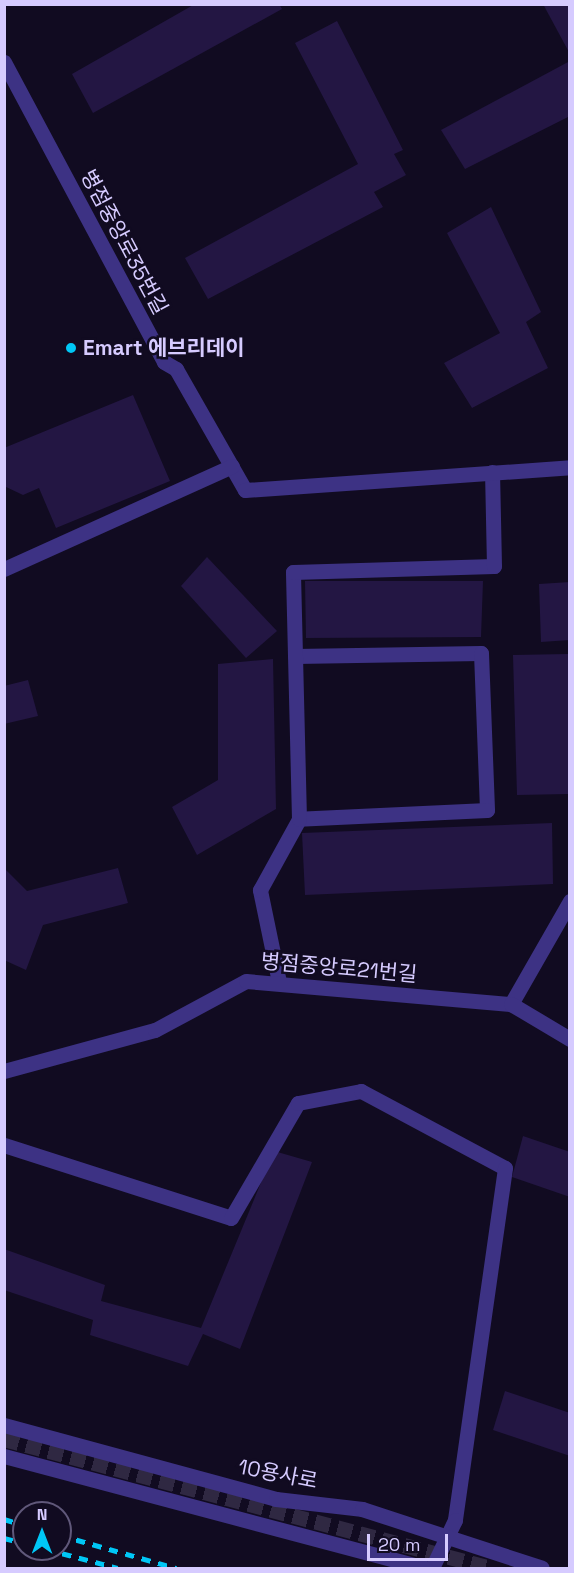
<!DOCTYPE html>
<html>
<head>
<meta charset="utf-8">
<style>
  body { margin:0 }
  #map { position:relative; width:574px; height:1573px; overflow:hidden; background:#110b21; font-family:"Space Grotesk","Noto Sans KR",sans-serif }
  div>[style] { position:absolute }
  .building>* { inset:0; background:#231643 }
  .tertiary-tunnel>* { height:15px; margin-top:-7.5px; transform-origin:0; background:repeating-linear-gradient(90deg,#2f2842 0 15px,transparent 0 23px) }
  .service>* { height:15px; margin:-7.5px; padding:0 7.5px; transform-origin:7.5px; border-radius:7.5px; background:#3d3284 }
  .minor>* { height:15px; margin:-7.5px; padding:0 7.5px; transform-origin:7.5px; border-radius:7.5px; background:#3d3284 }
  .tertiary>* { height:15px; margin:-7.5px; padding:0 7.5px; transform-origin:7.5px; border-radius:7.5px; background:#3d3284 }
  .rail>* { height:4.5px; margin-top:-2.25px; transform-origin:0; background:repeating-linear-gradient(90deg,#00c7f6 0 9px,transparent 0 17px) }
  .dots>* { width:16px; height:16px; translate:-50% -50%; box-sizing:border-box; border:3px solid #110b21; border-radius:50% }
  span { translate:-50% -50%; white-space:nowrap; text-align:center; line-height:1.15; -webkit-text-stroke:5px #110b21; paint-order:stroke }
  .street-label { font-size:21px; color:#d6cbff }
  .poi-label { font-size:21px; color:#d6cbff; font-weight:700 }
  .left { translate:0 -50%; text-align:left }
  .frame { position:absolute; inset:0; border:6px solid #d6cbff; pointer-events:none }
  .north { position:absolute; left:12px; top:1501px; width:60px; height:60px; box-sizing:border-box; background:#110b21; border:2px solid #60587a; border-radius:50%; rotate:0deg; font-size:16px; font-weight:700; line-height:24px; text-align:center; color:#d6cbff }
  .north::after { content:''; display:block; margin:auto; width:21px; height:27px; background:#00c7f6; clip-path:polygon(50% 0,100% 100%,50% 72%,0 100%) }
  .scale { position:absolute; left:367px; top:1534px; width:81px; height:27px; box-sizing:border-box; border:3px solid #d6cbff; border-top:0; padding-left:8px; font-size:18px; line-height:21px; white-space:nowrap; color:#d6cbff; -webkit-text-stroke:4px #110b21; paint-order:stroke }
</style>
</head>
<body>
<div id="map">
  <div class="building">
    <i style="clip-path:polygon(195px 4px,279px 4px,282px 9px,93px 113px,72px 74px)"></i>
    <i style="clip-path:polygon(543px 4px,570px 4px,570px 54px)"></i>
    <i style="clip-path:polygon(337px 21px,403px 150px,394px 154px,406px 175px,374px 192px,383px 207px,208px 299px,185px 258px,358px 164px,295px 43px)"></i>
    <i style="clip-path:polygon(570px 61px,570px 116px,465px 169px,441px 130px)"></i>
    <i style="clip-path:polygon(491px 207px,541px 312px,526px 322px,548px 368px,472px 408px,444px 363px,500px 333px,447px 233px)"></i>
    <i style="clip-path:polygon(133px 395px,170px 481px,56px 528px,39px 488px,23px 495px,4px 486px,4px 448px)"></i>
    <i style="clip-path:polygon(207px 557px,277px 631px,246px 658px,181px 586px)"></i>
    <i style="clip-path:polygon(305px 581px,483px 581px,481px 637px,306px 638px)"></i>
    <i style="clip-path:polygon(570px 582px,570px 640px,541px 642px,539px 584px)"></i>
    <i style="clip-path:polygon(568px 654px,568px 794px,517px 795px,513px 655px)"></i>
    <i style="clip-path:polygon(273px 659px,276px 809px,197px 855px,172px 807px,218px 780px,218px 664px)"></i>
    <i style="clip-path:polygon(28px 680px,38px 716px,4px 724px,4px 686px)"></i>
    <i style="clip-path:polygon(552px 823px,553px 884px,305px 895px,302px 833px)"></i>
    <i style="clip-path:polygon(4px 868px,27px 891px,118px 868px,128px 903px,43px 925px,26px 970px,4px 960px)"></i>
    <i style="clip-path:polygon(523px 1136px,570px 1152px,570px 1197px,512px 1177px)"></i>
    <i style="clip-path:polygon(274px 1151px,312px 1162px,240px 1349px,203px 1334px,188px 1366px,90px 1335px,93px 1320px,4px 1290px,4px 1249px,105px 1285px,101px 1301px,201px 1328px)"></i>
    <i style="clip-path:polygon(505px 1391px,570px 1413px,570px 1456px,493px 1430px)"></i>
  </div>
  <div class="tertiary-tunnel">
    <i style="left:4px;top:1439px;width:504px;rotate:14.84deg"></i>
  </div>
  <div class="service">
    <i style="left:295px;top:656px;width:186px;rotate:-0.9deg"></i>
    <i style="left:481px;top:653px;width:157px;rotate:87.8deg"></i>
    <i style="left:487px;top:810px;width:188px;rotate:177.3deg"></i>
    <i style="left:279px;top:982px;width:94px;rotate:-101.7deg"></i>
    <i style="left:260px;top:890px;width:81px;rotate:-61.2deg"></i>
    <i style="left:299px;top:819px;width:247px;rotate:-91.4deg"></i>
    <i style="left:293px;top:572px;width:201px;rotate:-1.7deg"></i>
    <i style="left:494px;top:566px;width:94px;rotate:-91.2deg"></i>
  </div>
  <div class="minor">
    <i style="left:4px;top:62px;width:340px;rotate:61.9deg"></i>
    <i style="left:164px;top:362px;width:14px;rotate:30deg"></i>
    <i style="left:176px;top:369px;width:139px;rotate:60.3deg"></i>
    <i style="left:245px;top:490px;width:326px;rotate:-4deg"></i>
    <i style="left:4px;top:569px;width:250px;rotate:-24.3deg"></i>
    <i style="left:511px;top:1004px;width:119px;rotate:-60.2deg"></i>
    <i style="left:4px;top:1071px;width:156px;rotate:-15.2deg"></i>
    <i style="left:155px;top:1030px;width:103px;rotate:-28.3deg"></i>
    <i style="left:246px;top:981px;width:266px;rotate:5deg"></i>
    <i style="left:511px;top:1004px;width:69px;rotate:30.7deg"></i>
    <i style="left:4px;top:1145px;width:238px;rotate:17.8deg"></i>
    <i style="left:231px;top:1218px;width:133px;rotate:-59.8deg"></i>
    <i style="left:298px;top:1103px;width:64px;rotate:-10.8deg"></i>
    <i style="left:361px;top:1091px;width:163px;rotate:28.1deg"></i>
    <i style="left:505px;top:1168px;width:356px;rotate:98.1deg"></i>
    <i style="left:455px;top:1520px;width:53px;rotate:115.6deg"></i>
  </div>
  <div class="tertiary">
    <i style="left:4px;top:1425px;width:282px;rotate:15.2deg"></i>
    <i style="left:276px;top:1499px;width:87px;rotate:6.6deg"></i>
    <i style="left:362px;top:1509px;width:189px;rotate:18.1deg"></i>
    <i style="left:4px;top:1456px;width:436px;rotate:14.9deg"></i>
  </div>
  <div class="rail">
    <i style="left:4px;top:1519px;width:21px;rotate:17deg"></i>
    <i style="left:60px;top:1535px;width:121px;rotate:15.9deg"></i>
    <i style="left:4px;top:1538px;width:21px;rotate:14deg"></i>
    <i style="left:46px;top:1549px;width:74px;rotate:14.8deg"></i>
  </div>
  <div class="dots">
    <i style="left:71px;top:348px;background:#00c7f6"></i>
  </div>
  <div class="street-label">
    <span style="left:124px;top:242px;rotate:62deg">병점중앙로35번길</span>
    <span style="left:339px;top:968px;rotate:5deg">병점중앙로21번길</span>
    <span style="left:278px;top:1474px;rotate:11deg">10용사로</span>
  </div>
  <div class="poi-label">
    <span class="left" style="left:83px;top:348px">Emart 에브리데이</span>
  </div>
  <div class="frame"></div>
  <div class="north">N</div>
  <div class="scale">20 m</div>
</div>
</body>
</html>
